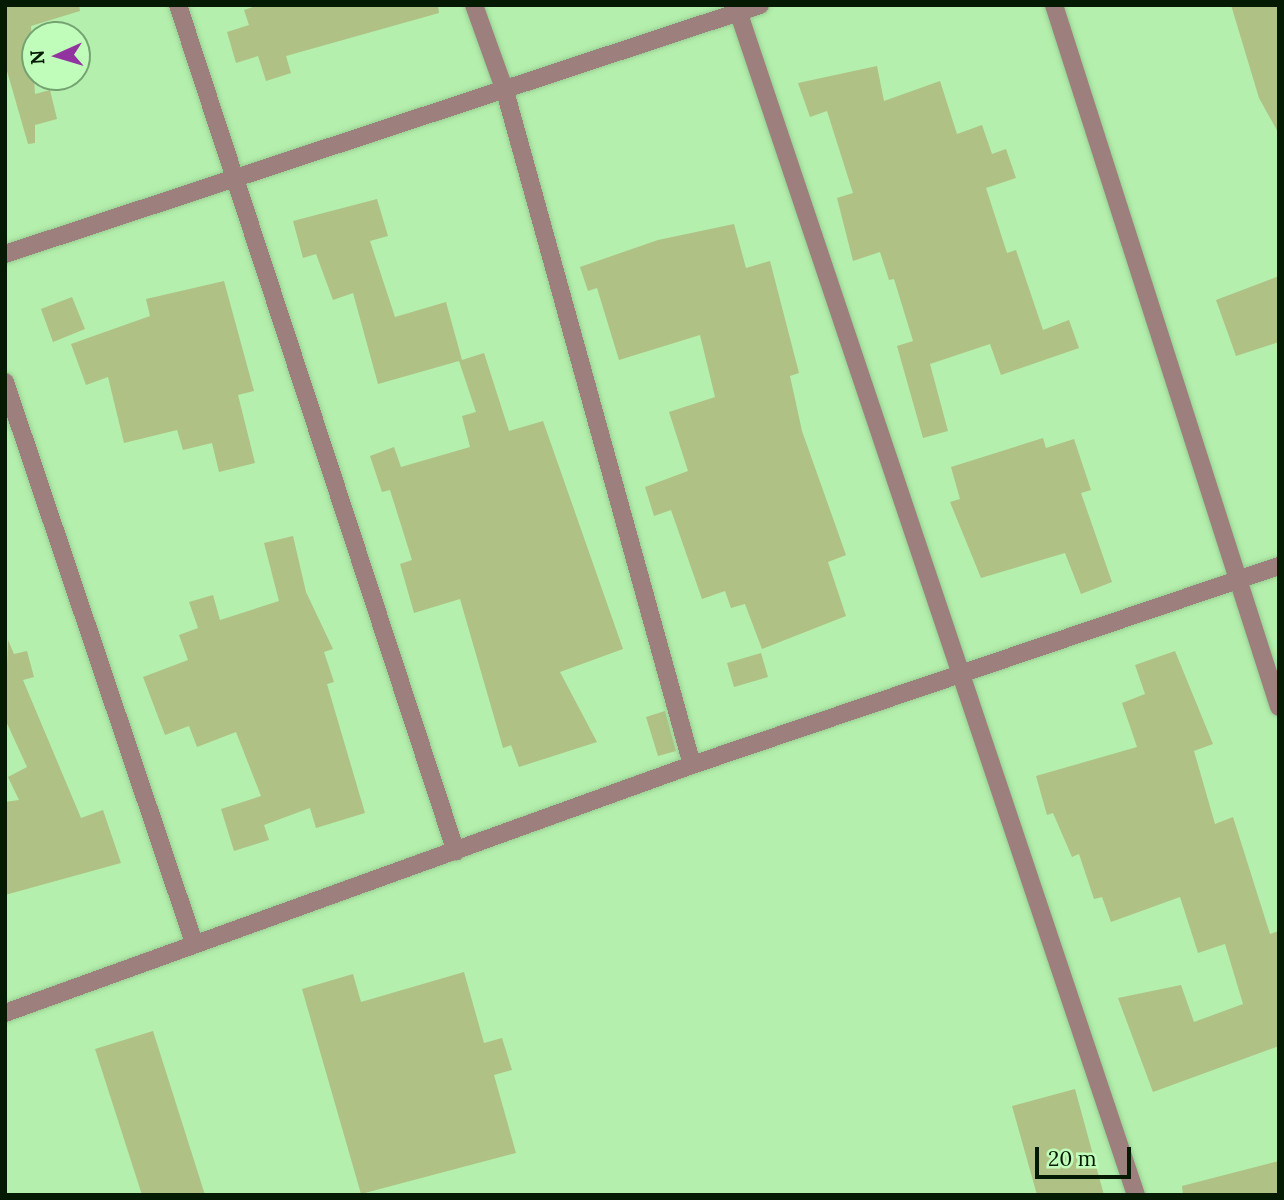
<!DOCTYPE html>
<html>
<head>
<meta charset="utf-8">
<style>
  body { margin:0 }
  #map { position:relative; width:1284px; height:1200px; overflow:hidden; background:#b4efad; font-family:Lora,serif }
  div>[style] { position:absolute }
  .building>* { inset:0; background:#afc185 }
  .roads { filter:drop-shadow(0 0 2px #98cd92) drop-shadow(0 0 2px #98cd92) }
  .minor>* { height:18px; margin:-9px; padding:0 9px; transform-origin:9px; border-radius:9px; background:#9d7f7e }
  span { translate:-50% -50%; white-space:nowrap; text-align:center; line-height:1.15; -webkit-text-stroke:5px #c1fdba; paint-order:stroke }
  .frame { position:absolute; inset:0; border:7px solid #041a03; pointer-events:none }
  .north { position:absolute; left:21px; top:21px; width:70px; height:70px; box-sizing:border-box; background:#c1fdba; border:2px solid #75a271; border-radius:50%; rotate:266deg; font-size:19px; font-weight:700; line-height:28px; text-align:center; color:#041a03 }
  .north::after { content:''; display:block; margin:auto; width:24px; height:32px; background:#91349f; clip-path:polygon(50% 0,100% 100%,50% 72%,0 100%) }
  .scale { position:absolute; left:1035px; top:1147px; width:96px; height:32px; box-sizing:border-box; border:4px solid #041a03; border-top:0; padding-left:9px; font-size:21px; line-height:24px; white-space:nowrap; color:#041a03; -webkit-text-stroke:5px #c1fdba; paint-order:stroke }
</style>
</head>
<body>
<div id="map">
  <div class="building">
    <i style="clip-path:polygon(5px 5px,79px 5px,80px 11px,31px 26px,35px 94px,50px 90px,57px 119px,35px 125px,35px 143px,28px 144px,5px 64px)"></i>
    <i style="clip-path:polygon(259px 5px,438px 5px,439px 13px,286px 56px,291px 73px,266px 81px,258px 56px,236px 63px,227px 32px,249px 25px,244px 10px)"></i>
    <i style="clip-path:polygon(1231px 5px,1279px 5px,1279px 134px,1259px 98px)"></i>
    <i style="clip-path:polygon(877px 66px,884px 101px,940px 81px,957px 134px,982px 125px,992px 154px,1006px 149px,1016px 178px,986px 188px,1007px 253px,1016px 250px,1043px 330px,1069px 320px,1079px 348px,1001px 375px,990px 344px,930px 364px,948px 431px,923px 438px,897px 346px,913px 341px,894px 279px,889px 280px,880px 252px,853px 261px,837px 198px,853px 193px,827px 111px,810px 117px,798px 83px)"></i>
    <i style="clip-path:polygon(377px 199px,388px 236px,370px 241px,395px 317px,446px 302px,462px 360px,484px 353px,509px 431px,543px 421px,623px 649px,560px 672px,597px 742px,519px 767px,511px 745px,503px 748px,460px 599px,414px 613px,400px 564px,412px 560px,390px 490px,382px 492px,370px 456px,394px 447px,401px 467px,470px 447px,462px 416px,476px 412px,459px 361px,378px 384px,353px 293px,333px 300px,316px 254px,303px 258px,293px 221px)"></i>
    <i style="clip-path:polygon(734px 224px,746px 268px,770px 261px,799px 373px,790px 376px,802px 431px,846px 555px,828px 562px,846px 616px,762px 649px,745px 604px,731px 608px,725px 591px,702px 599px,671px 510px,654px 516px,645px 487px,688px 471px,669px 412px,715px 397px,700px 335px,619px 360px,597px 288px,588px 291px,580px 267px,658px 240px)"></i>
    <i style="clip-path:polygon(1279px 276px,1279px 342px,1236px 356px,1216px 300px)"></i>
    <i style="clip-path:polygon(224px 281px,254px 391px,238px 395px,255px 463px,219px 472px,212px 443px,183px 450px,177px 430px,124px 443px,108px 377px,86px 385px,71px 344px,150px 316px,146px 299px)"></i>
    <i style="clip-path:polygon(72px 297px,85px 329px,53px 342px,41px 309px)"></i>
    <i style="clip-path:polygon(1043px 438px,1046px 448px,1074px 439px,1091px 490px,1081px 493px,1112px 582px,1081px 594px,1065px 553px,981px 578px,950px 502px,960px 499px,951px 467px)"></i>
    <i style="clip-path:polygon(293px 536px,306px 592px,333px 649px,324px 652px,334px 682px,327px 684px,365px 813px,316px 828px,310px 808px,264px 825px,269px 840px,234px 851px,221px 809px,261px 796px,236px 732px,197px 747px,189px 726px,165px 735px,143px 677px,188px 660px,179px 635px,198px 628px,189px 602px,213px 595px,220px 620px,279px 601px,264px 543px)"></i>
    <i style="clip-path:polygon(8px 640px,14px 654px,27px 651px,34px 677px,23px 680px,81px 818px,103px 810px,121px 863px,5px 895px,5px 802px,19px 800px,8px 777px,27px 767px,5px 719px)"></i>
    <i style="clip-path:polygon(1175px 651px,1213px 744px,1194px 751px,1215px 824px,1233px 817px,1270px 934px,1279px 931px,1279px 1046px,1153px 1092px,1118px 998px,1181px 985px,1194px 1022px,1243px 1004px,1225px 944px,1198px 953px,1180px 897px,1111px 922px,1102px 897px,1094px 899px,1079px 854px,1072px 857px,1053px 813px,1047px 815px,1036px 776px,1137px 747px,1122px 703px,1145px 694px,1135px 665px)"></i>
    <i style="clip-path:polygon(761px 653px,768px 677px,734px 687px,727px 663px)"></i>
    <i style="clip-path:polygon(665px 711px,676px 751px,658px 756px,646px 717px)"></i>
    <i style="clip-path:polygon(464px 972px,484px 1043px,502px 1038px,512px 1070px,494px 1075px,516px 1153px,361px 1194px,302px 989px,353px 974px,361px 1002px)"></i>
    <i style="clip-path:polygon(153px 1031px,205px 1195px,142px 1195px,95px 1049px)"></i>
    <i style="clip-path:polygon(1075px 1089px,1104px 1195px,1037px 1195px,1012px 1106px)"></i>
    <i style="clip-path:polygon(1279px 1161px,1279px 1195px,1183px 1195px,1182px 1186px)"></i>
  </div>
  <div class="roads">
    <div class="minor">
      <i style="left:178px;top:5px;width:891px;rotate:71.83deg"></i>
      <i style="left:474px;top:5px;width:91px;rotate:70.2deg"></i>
      <i style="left:505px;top:91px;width:699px;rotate:74.49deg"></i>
      <i style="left:736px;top:5px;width:1255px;rotate:71.42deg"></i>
      <i style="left:1054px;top:5px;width:737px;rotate:72.23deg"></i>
      <i style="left:5px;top:254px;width:795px;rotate:-18.25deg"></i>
      <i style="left:5px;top:382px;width:589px;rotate:71.38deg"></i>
      <i style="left:5px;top:1013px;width:730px;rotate:-19.85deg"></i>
      <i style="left:692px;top:765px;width:620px;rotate:-18.73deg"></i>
    </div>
  </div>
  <div class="frame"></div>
  <div class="north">N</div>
  <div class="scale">20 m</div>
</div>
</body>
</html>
